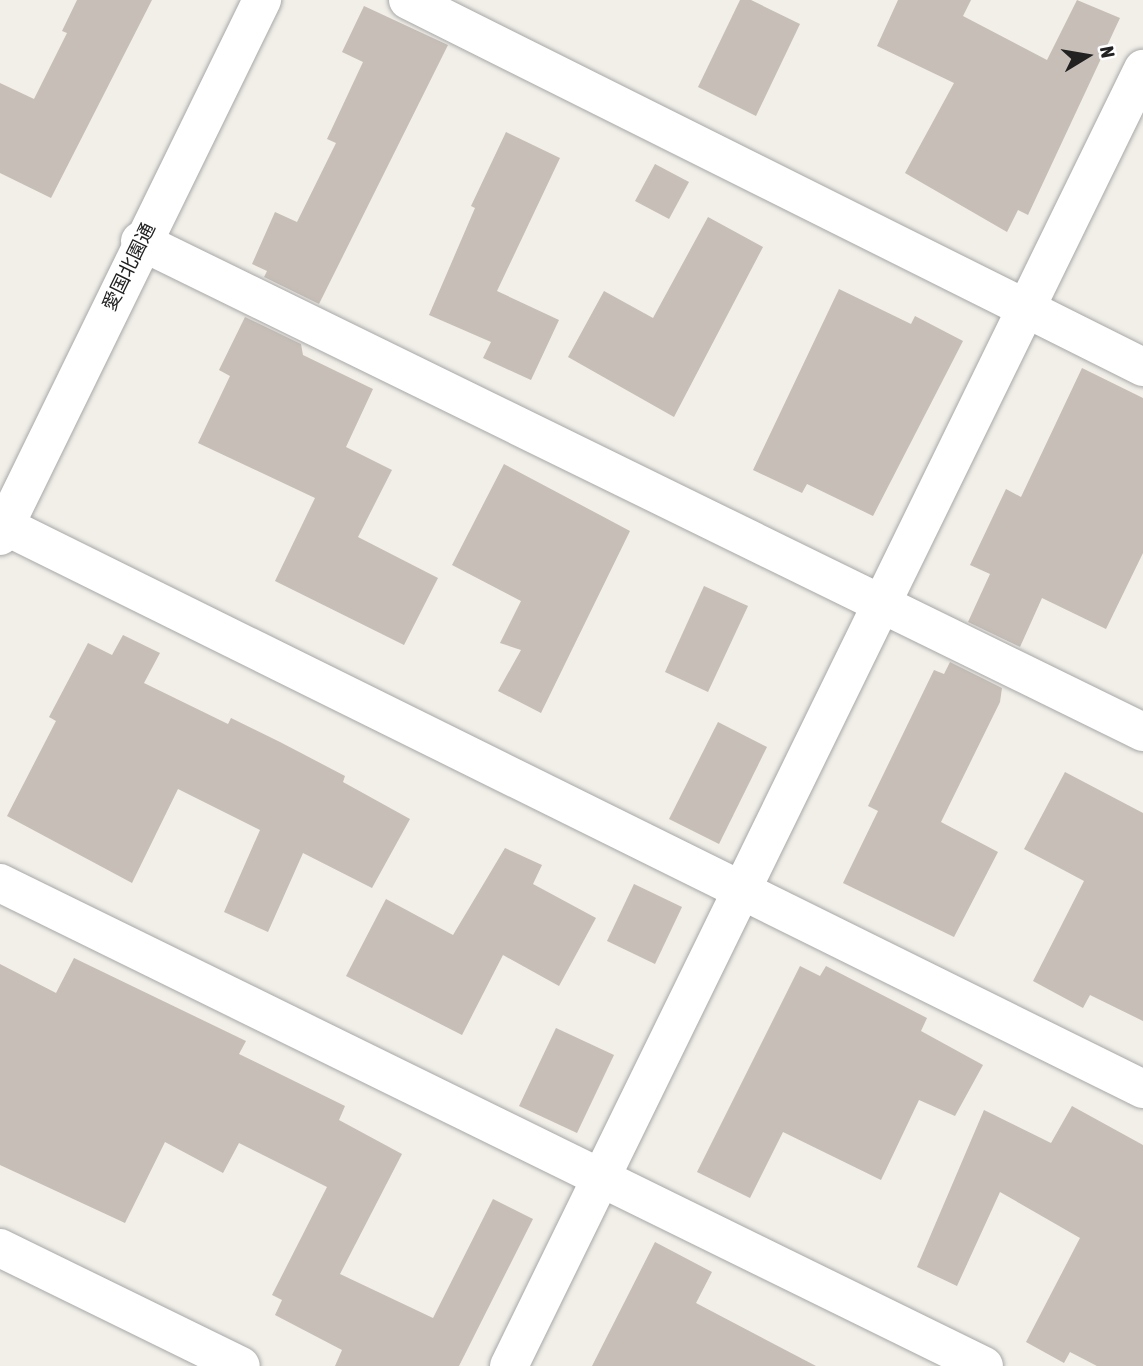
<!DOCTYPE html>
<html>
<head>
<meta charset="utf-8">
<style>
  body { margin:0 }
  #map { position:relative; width:1143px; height:1366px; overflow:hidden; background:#f1efe8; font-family:"Asap Condensed","Noto Sans JP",sans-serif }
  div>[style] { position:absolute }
  .building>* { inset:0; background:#c6beb7 }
  .roads { filter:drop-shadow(0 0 2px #a8a8a8) drop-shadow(0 0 2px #a8a8a8) }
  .minor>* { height:38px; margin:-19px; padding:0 19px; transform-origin:19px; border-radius:19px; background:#fff }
  .tertiary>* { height:38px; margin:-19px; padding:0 19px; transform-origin:19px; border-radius:19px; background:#fff }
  span { translate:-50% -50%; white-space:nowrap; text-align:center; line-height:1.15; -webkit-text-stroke:7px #fff; paint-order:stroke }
  .street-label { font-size:19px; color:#212121 }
  .north { position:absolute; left:1052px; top:21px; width:70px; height:70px; -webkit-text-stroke:5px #fff; paint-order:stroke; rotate:79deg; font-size:19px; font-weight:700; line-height:28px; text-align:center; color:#212121 }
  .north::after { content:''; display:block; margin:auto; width:24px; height:32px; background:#212121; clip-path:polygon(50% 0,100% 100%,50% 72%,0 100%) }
</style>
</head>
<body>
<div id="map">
  <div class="building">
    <i style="clip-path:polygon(77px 0,152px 0,51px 198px,0 173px,0 83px,34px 99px,67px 33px,62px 31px)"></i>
    <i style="clip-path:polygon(740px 0,751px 0,800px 24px,756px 116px,698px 87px)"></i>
    <i style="clip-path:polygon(898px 0,971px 0,963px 16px,1047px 60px,1077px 0,1120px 18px,1028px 215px,1018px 210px,1007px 232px,905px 173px,954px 83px,877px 46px)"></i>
    <i style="clip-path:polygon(364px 6px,448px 45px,319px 304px,264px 277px,267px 271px,252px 264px,275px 212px,297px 222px,336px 143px,327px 139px,363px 62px,342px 52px)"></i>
    <i style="clip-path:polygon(506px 132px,560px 158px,497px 291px,559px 320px,531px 380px,483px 358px,491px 342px,429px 315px,475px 208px,471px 206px)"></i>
    <i style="clip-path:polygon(655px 164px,689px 182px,669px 219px,635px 201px)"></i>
    <i style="clip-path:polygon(708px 217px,763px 247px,674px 417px,568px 357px,604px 291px,653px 318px)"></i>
    <i style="clip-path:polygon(839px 289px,911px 324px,915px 316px,963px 341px,873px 516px,807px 484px,802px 493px,753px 470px)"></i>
    <i style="clip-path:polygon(245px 317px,301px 344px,303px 355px,373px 389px,346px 447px,392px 470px,358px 537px,438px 578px,404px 645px,275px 581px,315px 498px,198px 443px,230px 376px,219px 370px)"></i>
    <i style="clip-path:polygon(1082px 368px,1143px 398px,1143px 553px,1106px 629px,1042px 598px,1020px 647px,968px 622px,990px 574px,970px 565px,1006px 489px,1021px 497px)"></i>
    <i style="clip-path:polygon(504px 464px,630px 531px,541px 713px,498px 691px,521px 650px,500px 643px,521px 601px,452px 565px)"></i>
    <i style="clip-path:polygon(704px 586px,748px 606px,708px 692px,665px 672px)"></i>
    <i style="clip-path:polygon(123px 635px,160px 653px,144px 683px,228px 724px,231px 718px,280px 742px,345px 776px,343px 782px,410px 819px,372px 888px,303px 853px,268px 932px,224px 912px,260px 830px,178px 789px,132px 883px,7px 816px,56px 721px,49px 717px,88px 643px,112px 655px)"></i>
    <i style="clip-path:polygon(950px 662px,1002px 688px,1000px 702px,941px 822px,998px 852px,954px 937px,843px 883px,878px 811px,868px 806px,934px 670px,944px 674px)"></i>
    <i style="clip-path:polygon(718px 722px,767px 747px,719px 844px,669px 819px)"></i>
    <i style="clip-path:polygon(1065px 772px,1143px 813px,1143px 1021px,1090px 995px,1083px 1008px,1033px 981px,1084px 881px,1024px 849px)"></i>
    <i style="clip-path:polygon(505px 848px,542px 865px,533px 884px,596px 918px,559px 986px,503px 955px,462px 1035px,346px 976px,386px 899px,453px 935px)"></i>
    <i style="clip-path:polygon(634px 884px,682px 907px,655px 964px,607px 941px)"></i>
    <i style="clip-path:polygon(74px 958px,246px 1041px,239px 1054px,345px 1106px,339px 1120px,402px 1154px,340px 1274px,433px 1318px,493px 1199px,533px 1219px,459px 1366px,335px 1366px,342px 1350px,275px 1315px,282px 1300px,272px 1295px,327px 1187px,239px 1143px,223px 1173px,165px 1142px,125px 1223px,0 1165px,0 964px,56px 993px)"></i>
    <i style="clip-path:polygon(800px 966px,820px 976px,826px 966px,927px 1018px,921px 1031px,983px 1065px,955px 1116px,919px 1100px,881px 1180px,783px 1132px,750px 1198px,697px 1172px)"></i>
    <i style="clip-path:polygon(556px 1028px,614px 1055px,577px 1133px,519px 1106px)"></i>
    <i style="clip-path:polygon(1072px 1106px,1143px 1145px,1143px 1366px,1097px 1366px,1070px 1352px,1064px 1363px,1026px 1342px,1080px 1238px,1000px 1192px,957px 1286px,917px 1267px,984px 1110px,1051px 1143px)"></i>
    <i style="clip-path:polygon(655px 1242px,712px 1272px,696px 1303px,816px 1366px,592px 1366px)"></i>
  </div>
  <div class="roads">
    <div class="minor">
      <i style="left:408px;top:0;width:822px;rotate:26.53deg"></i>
      <i style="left:140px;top:241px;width:1117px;rotate:26.08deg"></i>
      <i style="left:5px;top:526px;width:1270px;rotate:26.32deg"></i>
      <i style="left:0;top:883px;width:1096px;rotate:26.14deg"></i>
      <i style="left:0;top:1248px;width:268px;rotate:26.1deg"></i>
      <i style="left:509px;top:1366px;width:1444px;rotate:-63.95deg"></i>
    </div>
    <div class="tertiary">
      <i style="left:0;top:536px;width:597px;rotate:-63.95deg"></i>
    </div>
  </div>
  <div class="street-label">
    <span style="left:129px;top:267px;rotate:-64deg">愛国北園通</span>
  </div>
  <div class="north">N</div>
</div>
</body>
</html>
